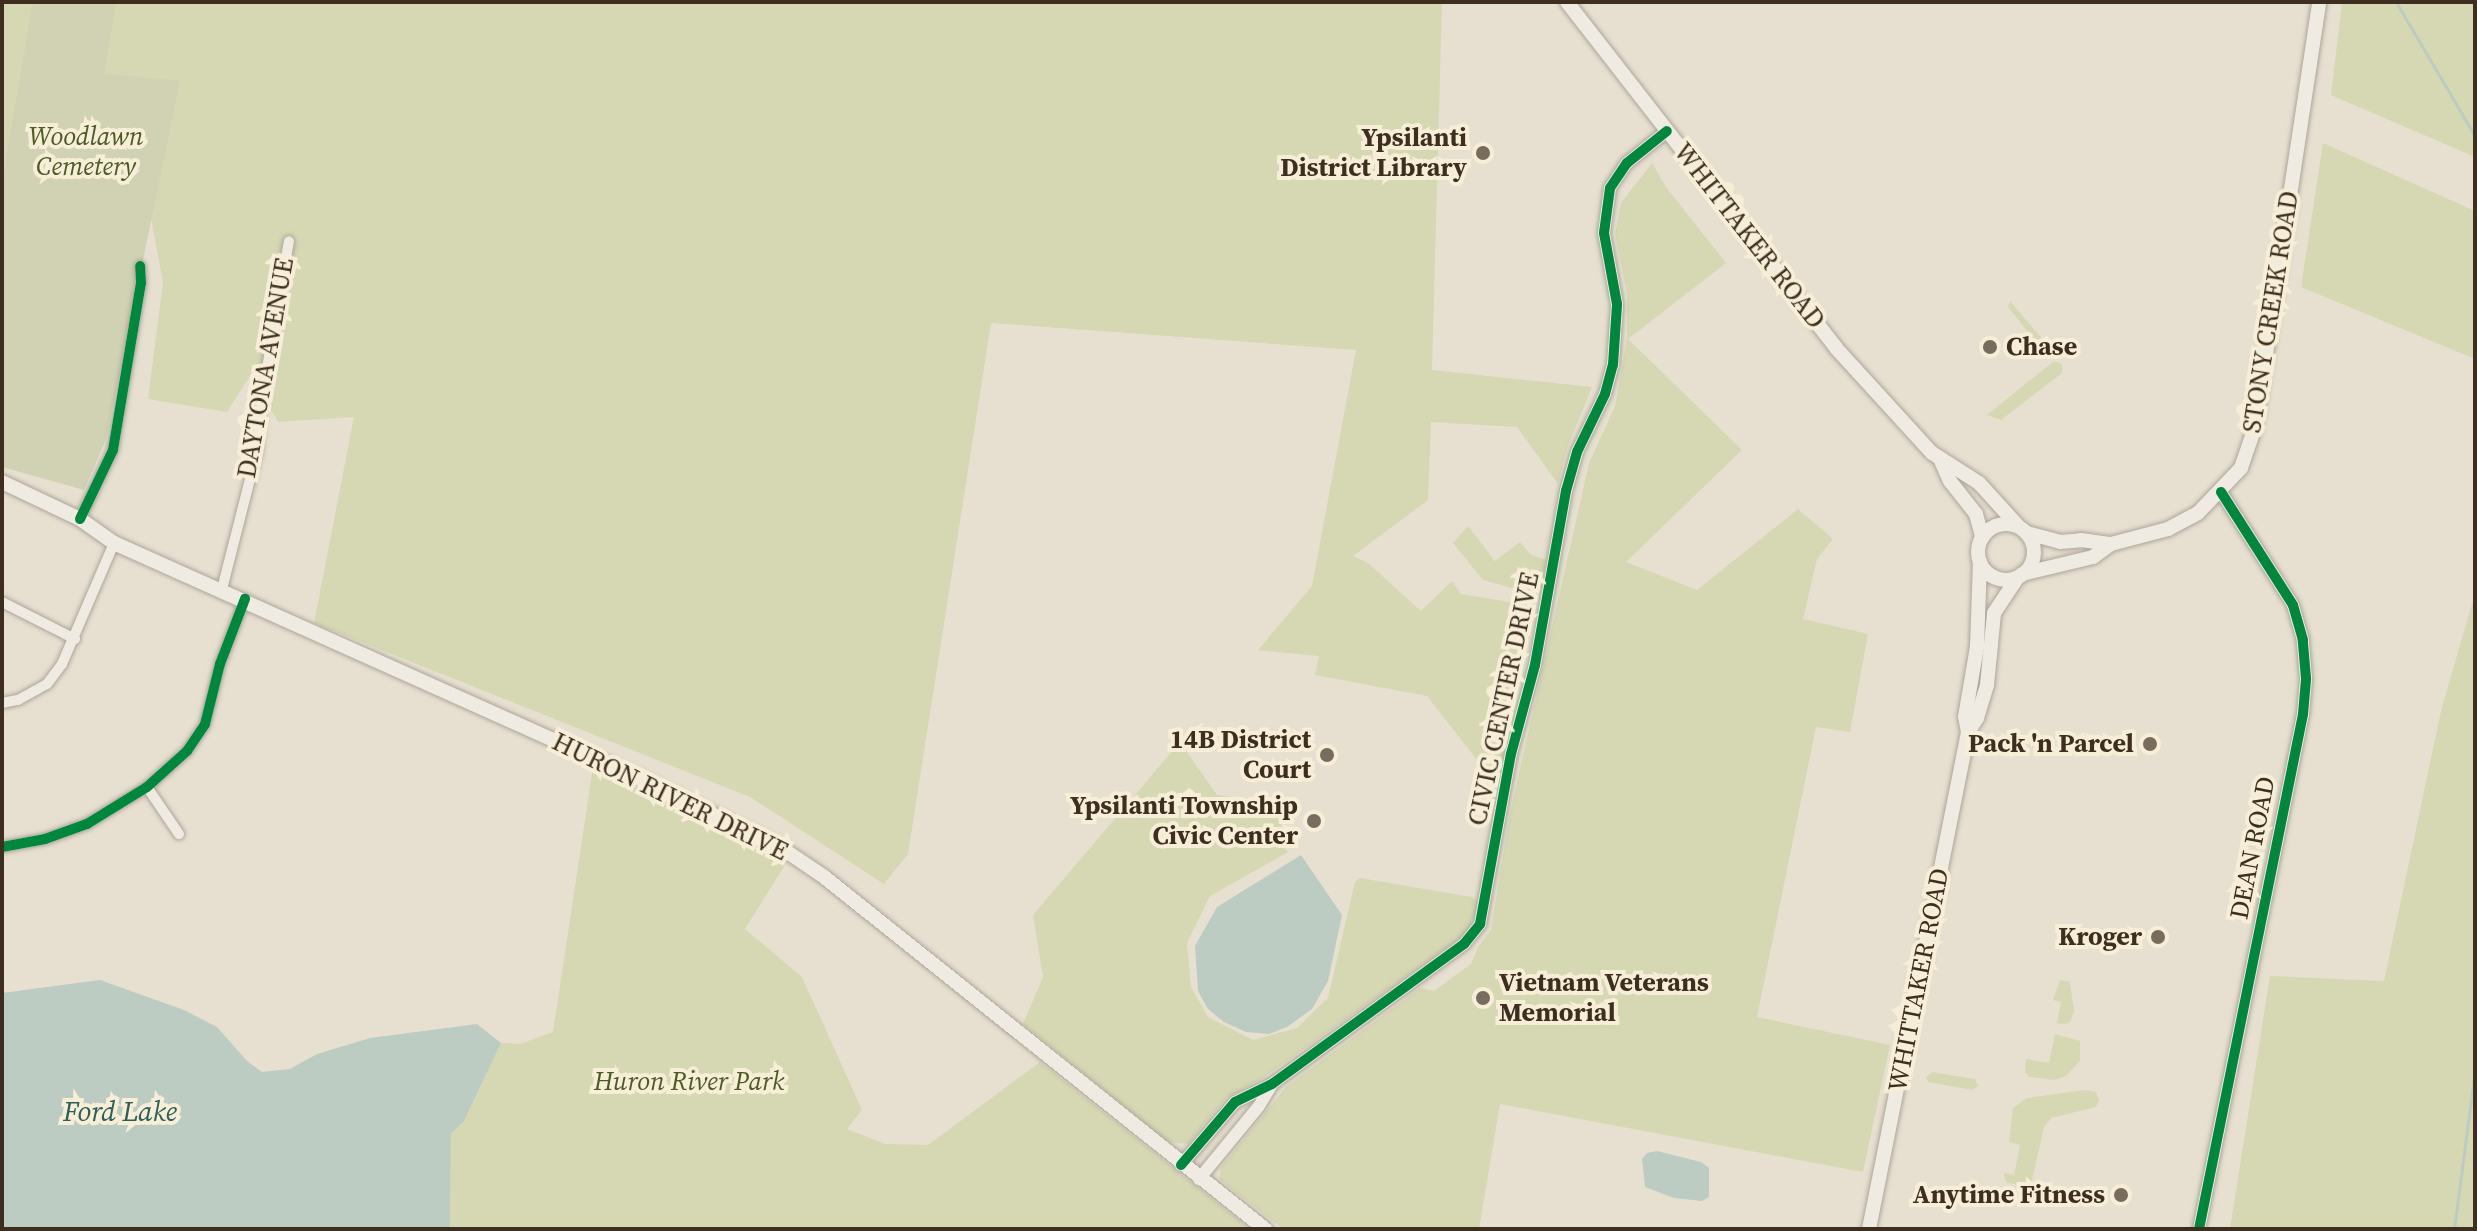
<!DOCTYPE html>
<html>
<head>
<meta charset="utf-8">
<style>
  body { margin:0 }
  #map { position:relative; width:2477px; height:1231px; overflow:hidden; background:#e7e0d1; font-family:"Source Serif 4",serif }
  div>[style] { position:absolute }
  .green>* { inset:0; background:#d6d7b3 }
  .cemetery>* { inset:0; background:#d1d1b3 }
  .water>* { inset:0; background:#bcccc2 }
  .stream>* { height:3px; margin:-1.5px; padding:0 1.5px; transform-origin:1.5px; border-radius:1.5px; background:#bcccc2 }
  .roads { filter:drop-shadow(0 0 2px #ada599) drop-shadow(0 0 2px #ada599) }
  .minor>* { height:10px; margin:-5px; padding:0 5px; transform-origin:5px; border-radius:5px; background:#efebe3 }
  .tertiary>* { height:12px; margin:-6px; padding:0 6px; transform-origin:6px; border-radius:6px; background:#efebe3 }
  .secondary>* { height:14px; margin:-7px; padding:0 7px; transform-origin:7px; border-radius:7px; background:#efebe3 }
  .secondary>.ring { margin:-7px; padding:0; box-sizing:content-box; background:none; border:14px solid #efebe3; border-radius:50% }
  .cycleway>* { height:10px; margin:-5px; padding:0 5px; transform-origin:5px; border-radius:5px; background:#00873e }
  .dots>* { width:22px; height:22px; translate:-50% -50%; box-sizing:border-box; border:4px solid #f7eed8; border-radius:50% }
  span { translate:-50% -50%; white-space:nowrap; text-align:center; line-height:1.15; -webkit-text-stroke:8px #f7eed8; paint-order:stroke }
  .park-label { font-size:26px; color:#4d5a26; font-style:italic }
  .poi-label { font-size:26px; color:#3d2e20; font-weight:700 }
  .right { translate:-100% -50%; text-align:right }
  .left { translate:0 -50%; text-align:left }
  .street-label { font-size:26px; color:#3d2e20 }
  .water-label { font-size:28px; color:#2f5d5a; font-style:italic }
  .frame { position:absolute; inset:0; border:4px solid #3d2e20; pointer-events:none }
</style>
</head>
<body>
<div id="map">
  <div class="green">
    <i style="clip-path:polygon(2px 2px,1442px 2px,1432px 370px,1592px 387px,1568px 446px,1558px 484px,1517px 427px,1431px 422px,1428px 500px,1353px 556px,1368px 563px,1421px 611px,1452px 581px,1461px 594px,1527px 605px,1534px 616px,1499px 780px,1495px 783px,1427px 696px,1315px 675px,1319px 656px,1258px 650px,1312px 586px,1356px 350px,991px 323px,908px 854px,884px 884px,750px 797px,314px 623px,354px 417px,278px 422px,251px 374px,227px 412px,148px 399px,163px 282px,142px 170px,2px 369px)"></i>
    <i style="clip-path:polygon(2342px 2px,2475px 2px,2475px 157px,2331px 95px)"></i>
    <i style="clip-path:polygon(2323px 143px,2475px 211px,2475px 359px,2301px 287px)"></i>
    <i style="clip-path:polygon(1652px 163px,1666px 187px,1726px 263px,1628px 339px,1742px 450px,1626px 562px,1697px 590px,1798px 509px,1833px 539px,1817px 559px,1803px 619px,1868px 634px,1850px 732px,1816px 727px,1757px 1017px,1890px 1045px,1863px 1172px,1500px 1104px,1479px 1229px,1283px 1229px,1219px 1179px,1221px 1167px,1286px 1087px,1420px 988px,1434px 991px,1471px 964px,1478px 947px,1491px 930px,1509px 818px,1589px 463px,1615px 406px,1627px 339px,1627px 293px,1615px 234px,1621px 203px)"></i>
    <i style="clip-path:polygon(2010px 301px,2050px 348px,2048px 352px,2044px 352px,2008px 307px)"></i>
    <i style="clip-path:polygon(2054px 361px,2062px 364px,2062px 373px,2001px 420px,1987px 415px)"></i>
    <i style="clip-path:polygon(1468px 526px,1495px 561px,1520px 542px,1530px 554px,1546px 560px,1542px 587px,1530px 593px,1483px 580px,1453px 543px)"></i>
    <i style="clip-path:polygon(2475px 593px,2475px 1229px,2230px 1229px,2270px 976px,2384px 981px,2441px 711px)"></i>
    <i style="clip-path:polygon(1180px 742px,1217px 795px,1283px 804px,1280px 843px,1288px 852px,1210px 896px,1187px 943px,1191px 987px,1208px 1017px,1253px 1040px,1297px 1028px,1328px 998px,1355px 882px,1360px 878px,1472px 897px,1479px 904px,1467px 933px,1263px 1078px,1226px 1098px,1188px 1144px,1168px 1142px,1023px 1024px,1043px 977px,1033px 915px)"></i>
    <i style="clip-path:polygon(593px 767px,788px 860px,745px 929px,802px 977px,862px 1110px,847px 1129px,885px 1144px,928px 1145px,1040px 1062px,1250px 1229px,450px 1229px,451px 1134px,464px 1121px,501px 1043px,520px 1044px,553px 1032px)"></i>
    <i style="clip-path:polygon(2060px 980px,2070px 982px,2074px 1011px,2070px 1022px,2064px 1024px,2057px 1023px,2061px 1002px,2053px 1000px)"></i>
    <i style="clip-path:polygon(2055px 1034px,2080px 1041px,2080px 1061px,2066px 1076px,2054px 1080px,2029px 1077px,2025px 1072px,2026px 1059px,2049px 1063px)"></i>
    <i style="clip-path:polygon(1932px 1072px,1975px 1079px,1978px 1086px,1972px 1090px,1928px 1082px,1926px 1077px)"></i>
    <i style="clip-path:polygon(2085px 1090px,2096px 1092px,2099px 1100px,2096px 1107px,2051px 1118px,2044px 1127px,2031px 1184px,2027px 1187px,2006px 1182px,2004px 1173px,2014px 1175px,2020px 1145px,2009px 1142px,2013px 1108px,2027px 1098px)"></i>
  </div>
  <div class="cemetery">
    <i style="clip-path:polygon(33px 2px,116px 2px,104px 74px,180px 81px,106px 439px,84px 490px,2px 467px,2px 182px)"></i>
  </div>
  <div class="water">
    <i style="clip-path:polygon(1301px 855px,1342px 915px,1328px 981px,1312px 1009px,1287px 1027px,1269px 1034px,1246px 1032px,1224px 1022px,1208px 1009px,1198px 991px,1195px 946px,1217px 907px)"></i>
    <i style="clip-path:polygon(100px 980px,184px 1010px,217px 1027px,247px 1061px,262px 1072px,290px 1069px,317px 1054px,370px 1038px,477px 1024px,501px 1043px,464px 1121px,451px 1134px,450px 1229px,2px 1229px,2px 993px)"></i>
    <i style="clip-path:polygon(1657px 1151px,1701px 1162px,1709px 1168px,1709px 1197px,1702px 1201px,1674px 1198px,1645px 1187px,1642px 1159px,1647px 1153px)"></i>
  </div>
  <div class="stream">
    <i style="left:2396px;top:2px;width:156px;rotate:59.5deg"></i>
    <i style="left:2454px;top:1229px;width:161px;rotate:-82.5deg"></i>
  </div>
  <div class="roads">
    <div class="minor">
      <i style="left:80px;top:519px;width:76px;rotate:-64.4deg"></i>
      <i style="left:113px;top:450px;width:169px;rotate:-80.5deg"></i>
      <i style="left:141px;top:283px;width:17px;rotate:-93deg"></i>
      <i style="left:222px;top:589px;width:141px;rotate:-75.7deg"></i>
      <i style="left:257px;top:452px;width:55px;rotate:-84.8deg"></i>
      <i style="left:262px;top:397px;width:158px;rotate:-80.2deg"></i>
      <i style="left:2px;top:602px;width:82px;rotate:26.9deg"></i>
      <i style="left:2px;top:703px;width:16px;rotate:-11deg"></i>
      <i style="left:18px;top:700px;width:33px;rotate:-29deg"></i>
      <i style="left:47px;top:684px;width:25px;rotate:-53deg"></i>
      <i style="left:62px;top:664px;width:132px;rotate:-66.7deg"></i>
      <i style="left:147px;top:787px;width:57px;rotate:55.8deg"></i>
      <i style="left:2px;top:847px;width:44px;rotate:-10.5deg"></i>
      <i style="left:45px;top:839px;width:45px;rotate:-19.7deg"></i>
      <i style="left:87px;top:824px;width:70px;rotate:-31.7deg"></i>
      <i style="left:147px;top:787px;width:54px;rotate:-42deg"></i>
      <i style="left:187px;top:751px;width:32px;rotate:-56deg"></i>
      <i style="left:205px;top:724px;width:62px;rotate:-76deg"></i>
      <i style="left:220px;top:664px;width:70px;rotate:-69deg"></i>
    </div>
    <div class="tertiary">
      <i style="left:1181px;top:1165px;width:83px;rotate:-49.4deg"></i>
      <i style="left:1235px;top:1102px;width:41px;rotate:-25.9deg"></i>
      <i style="left:1272px;top:1084px;width:238px;rotate:-36.1deg"></i>
      <i style="left:1464px;top:944px;width:26px;rotate:-51deg"></i>
      <i style="left:1480px;top:924px;width:173px;rotate:-79.7deg"></i>
      <i style="left:1511px;top:754px;width:92px;rotate:-74.9deg"></i>
      <i style="left:1535px;top:665px;width:177px;rotate:-79.9deg"></i>
      <i style="left:1566px;top:491px;width:41px;rotate:-74.2deg"></i>
      <i style="left:1577px;top:452px;width:64px;rotate:-64.2deg"></i>
      <i style="left:1605px;top:394px;width:30px;rotate:-75deg"></i>
      <i style="left:1613px;top:365px;width:61px;rotate:-86.2deg"></i>
      <i style="left:1617px;top:304px;width:72px;rotate:-100.4deg"></i>
      <i style="left:1604px;top:233px;width:45px;rotate:-82.4deg"></i>
      <i style="left:1610px;top:188px;width:30px;rotate:-56deg"></i>
      <i style="left:1627px;top:163px;width:51px;rotate:-38.7deg"></i>
      <i style="left:1199px;top:1179px;width:94px;rotate:-50.6deg"></i>
      <i style="left:1259px;top:1106px;width:26px;rotate:-59deg"></i>
      <i style="left:2199px;top:1229px;width:525px;rotate:-78.58deg"></i>
      <i style="left:2303px;top:714px;width:36px;rotate:-85deg"></i>
      <i style="left:2306px;top:678px;width:38px;rotate:-95deg"></i>
      <i style="left:2303px;top:640px;width:36px;rotate:-106deg"></i>
      <i style="left:2293px;top:605px;width:134px;rotate:-122.5deg"></i>
    </div>
    <div class="secondary">
      <i style="left:1567px;top:2px;width:438px;rotate:52.1deg"></i>
      <i style="left:1836px;top:348px;width:142px;rotate:47.6deg"></i>
      <i style="left:1932px;top:453px;width:56px;rotate:32.6deg"></i>
      <i style="left:1979px;top:483px;width:58px;rotate:47.8deg"></i>
      <i style="left:1941px;top:461px;width:22px;rotate:66deg"></i>
      <i style="left:1950px;top:481px;width:42px;rotate:51.8deg"></i>
      <i style="left:1976px;top:514px;width:24px;rotate:75deg"></i>
      <i style="left:2px;top:482px;width:86px;rotate:25.4deg"></i>
      <i style="left:80px;top:519px;width:42px;rotate:35.2deg"></i>
      <i style="left:114px;top:543px;width:572px;rotate:24.15deg"></i>
      <i style="left:636px;top:777px;width:164px;rotate:26.1deg"></i>
      <i style="left:783px;top:849px;width:48px;rotate:34deg"></i>
      <i style="left:823px;top:876px;width:566px;rotate:38.61deg"></i>
      <i class="ring" style="left:1978px;top:524px;width:42px;height:42px"></i>
      <i style="left:2027px;top:533px;width:34px;rotate:15deg"></i>
      <i style="left:2060px;top:542px;width:21px;rotate:-5deg"></i>
      <i style="left:2081px;top:540px;width:30px;rotate:8deg"></i>
      <i style="left:2111px;top:544px;width:59px;rotate:-14.7deg"></i>
      <i style="left:2168px;top:529px;width:34px;rotate:-28deg"></i>
      <i style="left:2198px;top:513px;width:62px;rotate:-46.3deg"></i>
      <i style="left:2241px;top:468px;width:43px;rotate:-71.1deg"></i>
      <i style="left:2255px;top:427px;width:430px;rotate:-81.4deg"></i>
      <i style="left:2022px;top:574px;width:73px;rotate:-13.5deg"></i>
      <i style="left:2093px;top:557px;width:22px;rotate:-36deg"></i>
      <i style="left:1968px;top:732px;width:15px;rotate:-101deg"></i>
      <i style="left:1965px;top:717px;width:71px;rotate:-80.3deg"></i>
      <i style="left:1977px;top:647px;width:85px;rotate:-88deg"></i>
      <i style="left:1869px;top:1229px;width:507px;rotate:-78.73deg"></i>
      <i style="left:1968px;top:732px;width:17px;rotate:-57deg"></i>
      <i style="left:1977px;top:718px;width:34px;rotate:-73deg"></i>
      <i style="left:1987px;top:685px;width:72px;rotate:-84.4deg"></i>
      <i style="left:1994px;top:613px;width:43px;rotate:-56.3deg"></i>
    </div>
  </div>
  <div class="cycleway">
    <i style="left:80px;top:519px;width:76px;rotate:-64.4deg"></i>
    <i style="left:113px;top:450px;width:169px;rotate:-80.5deg"></i>
    <i style="left:141px;top:283px;width:17px;rotate:-93deg"></i>
    <i style="left:2px;top:847px;width:44px;rotate:-10.5deg"></i>
    <i style="left:45px;top:839px;width:45px;rotate:-19.7deg"></i>
    <i style="left:87px;top:824px;width:70px;rotate:-31.7deg"></i>
    <i style="left:147px;top:787px;width:54px;rotate:-42deg"></i>
    <i style="left:187px;top:751px;width:32px;rotate:-56deg"></i>
    <i style="left:205px;top:724px;width:62px;rotate:-76deg"></i>
    <i style="left:220px;top:664px;width:70px;rotate:-69deg"></i>
    <i style="left:1181px;top:1165px;width:83px;rotate:-49.4deg"></i>
    <i style="left:1235px;top:1102px;width:41px;rotate:-25.9deg"></i>
    <i style="left:1272px;top:1084px;width:238px;rotate:-36.1deg"></i>
    <i style="left:1464px;top:944px;width:26px;rotate:-51deg"></i>
    <i style="left:1480px;top:924px;width:173px;rotate:-79.7deg"></i>
    <i style="left:1511px;top:754px;width:92px;rotate:-74.9deg"></i>
    <i style="left:1535px;top:665px;width:177px;rotate:-79.9deg"></i>
    <i style="left:1566px;top:491px;width:41px;rotate:-74.2deg"></i>
    <i style="left:1577px;top:452px;width:64px;rotate:-64.2deg"></i>
    <i style="left:1605px;top:394px;width:30px;rotate:-75deg"></i>
    <i style="left:1613px;top:365px;width:61px;rotate:-86.2deg"></i>
    <i style="left:1617px;top:304px;width:72px;rotate:-100.4deg"></i>
    <i style="left:1604px;top:233px;width:45px;rotate:-82.4deg"></i>
    <i style="left:1610px;top:188px;width:30px;rotate:-56deg"></i>
    <i style="left:1627px;top:163px;width:51px;rotate:-38.7deg"></i>
    <i style="left:2199px;top:1229px;width:525px;rotate:-78.58deg"></i>
    <i style="left:2303px;top:714px;width:36px;rotate:-85deg"></i>
    <i style="left:2306px;top:678px;width:38px;rotate:-95deg"></i>
    <i style="left:2303px;top:640px;width:36px;rotate:-106deg"></i>
    <i style="left:2293px;top:605px;width:134px;rotate:-122.5deg"></i>
  </div>
  <div class="dots">
    <i style="left:1483px;top:153px;background:#786c5e"></i>
    <i style="left:1990px;top:347px;background:#786c5e"></i>
    <i style="left:2150px;top:744px;background:#786c5e"></i>
    <i style="left:1327px;top:755px;background:#786c5e"></i>
    <i style="left:1314px;top:821px;background:#786c5e"></i>
    <i style="left:2158px;top:937px;background:#786c5e"></i>
    <i style="left:1483px;top:998px;background:#786c5e"></i>
    <i style="left:2121px;top:1195px;background:#786c5e"></i>
  </div>
  <div class="park-label">
    <span style="left:86px;top:152px">Woodlawn<br>Cemetery</span>
    <span style="left:689px;top:1082px">Huron River Park</span>
  </div>
  <div class="poi-label">
    <span class="right" style="left:1467px;top:153px">Ypsilanti<br>District Library</span>
    <span class="left" style="left:2006px;top:347px">Chase</span>
    <span class="right" style="left:1311px;top:755px">14B District<br>Court</span>
    <span class="right" style="left:2134px;top:744px">Pack 'n Parcel</span>
    <span class="right" style="left:1298px;top:821px">Ypsilanti Township<br>Civic Center</span>
    <span class="right" style="left:2142px;top:937px">Kroger</span>
    <span class="left" style="left:1499px;top:998px">Vietnam Veterans<br>Memorial</span>
    <span class="right" style="left:2105px;top:1195px">Anytime Fitness</span>
  </div>
  <div class="street-label">
    <span style="left:1749px;top:236px;rotate:52deg">WHITTAKER ROAD</span>
    <span style="left:2271px;top:312px;rotate:-81deg">STONY CREEK ROAD</span>
    <span style="left:266px;top:368px;rotate:-80deg">DAYTONA AVENUE</span>
    <span style="left:1504px;top:699px;rotate:-78deg">CIVIC CENTER DRIVE</span>
    <span style="left:670px;top:797px;rotate:26deg">HURON RIVER DRIVE</span>
    <span style="left:2253px;top:848px;rotate:-79deg">DEAN ROAD</span>
    <span style="left:1919px;top:980px;rotate:-79deg">WHITTAKER ROAD</span>
  </div>
  <div class="water-label">
    <span style="left:120px;top:1111px">Ford Lake</span>
  </div>
  <div class="frame"></div>
</div>
</body>
</html>
